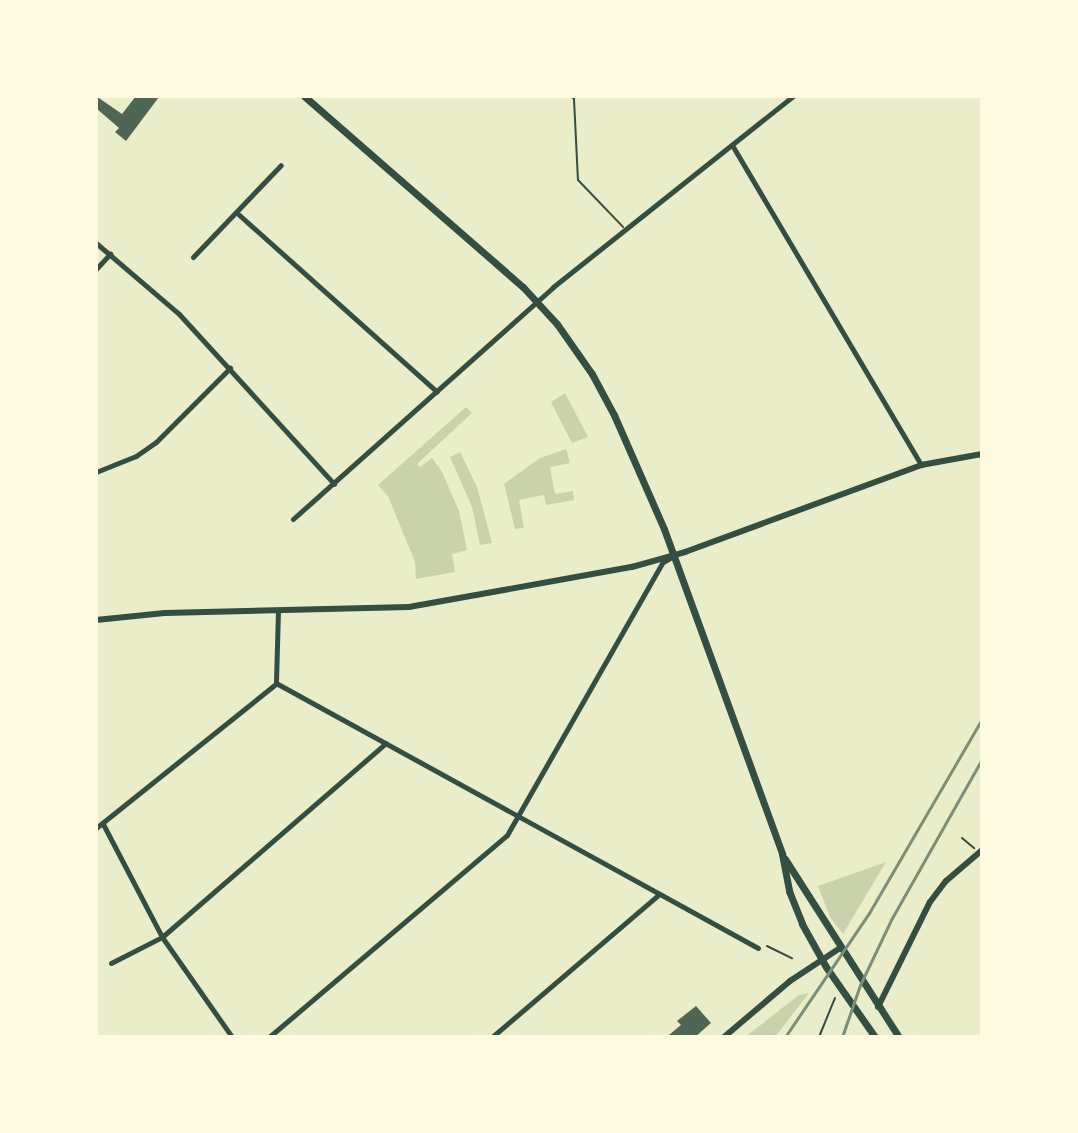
<!DOCTYPE html>
<html>
<head>
<meta charset="utf-8">
<style>
  body { margin:0 }
  #map { position:relative; width:1078px; height:1133px; overflow:hidden; background:#e9edc9; font-family:"Noto Sans",sans-serif }
  div>[style] { position:absolute }
  .green>* { inset:0; background:#cad2ad }
  .building>* { inset:0; background:#4f6655 }
  .path>* { height:2px; margin:-1px; padding:0 1px; transform-origin:1px; border-radius:1px; background:#344e41 }
  .service>* { height:2px; margin:-1px; padding:0 1px; transform-origin:1px; border-radius:1px; background:#344e41 }
  .minor>* { height:5px; margin:-2.5px; padding:0 2.5px; transform-origin:2.5px; border-radius:2.5px; background:#344e41 }
  .tertiary>* { height:6px; margin:-3px; padding:0 3px; transform-origin:3px; border-radius:3px; background:#344e41 }
  .secondary>* { height:7px; margin:-3.5px; padding:0 3.5px; transform-origin:3.5px; border-radius:3.5px; background:#344e41 }
  .rail>* { height:3px; margin:-1.5px; padding:0 1.5px; transform-origin:1.5px; border-radius:1.5px; background:#7c8e77 }
  span { translate:-50% -50%; white-space:nowrap; text-align:center; line-height:1.15; -webkit-text-stroke:6px #fefae0; paint-order:stroke }
  .frame { position:absolute; inset:0; border:98px solid #fefae0; pointer-events:none }
</style>
</head>
<body>
<div id="map">
  <div class="green">
    <i style="clip-path:polygon(565px 393px,588px 437px,572px 443px,551px 402px)"></i>
    <i style="clip-path:polygon(466px 407px,472px 413px,417px 464px,420px 467px,432px 458px,442px 472px,459px 511px,467px 550px,452px 554px,455px 572px,416px 579px,415px 562px,388px 496px,378px 485px)"></i>
    <i style="clip-path:polygon(566px 449px,570px 463px,550px 467px,555px 494px,573px 491px,574px 500px,546px 505px,544px 495px,519px 500px,524px 528px,515px 529px,504px 484px,540px 458px)"></i>
    <i style="clip-path:polygon(460px 452px,477px 487px,492px 543px,480px 545px,472px 507px,450px 457px)"></i>
    <i style="clip-path:polygon(886px 862px,843px 934px,830px 917px,818px 886px)"></i>
    <i style="clip-path:polygon(809px 993px,775px 1037px,745px 1037px,799px 995px)"></i>
  </div>
  <div class="building">
    <i style="clip-path:polygon(96px 96px,122px 114px,136px 96px,159px 97px,126px 141px,115px 132px,119px 128px,96px 108px)"></i>
    <i style="clip-path:polygon(696px 1006px,711px 1023px,695px 1037px,671px 1037px,669px 1035px,681px 1025px,677px 1021px)"></i>
  </div>
  <div class="path">
    <i style="left:962px;top:838px;width:16px;rotate:40deg"></i>
    <i style="left:767px;top:946px;width:28px;rotate:26deg"></i>
    <i style="left:819px;top:1037px;width:42px;rotate:-67.7deg"></i>
  </div>
  <div class="service">
    <i style="left:571px;top:96px;width:4px;rotate:45deg"></i>
    <i style="left:574px;top:99px;width:81px;rotate:87.2deg"></i>
    <i style="left:578px;top:180px;width:65px;rotate:46.2deg"></i>
  </div>
  <div class="minor">
    <i style="left:732px;top:145px;width:372px;rotate:59.4deg"></i>
    <i style="left:237px;top:213px;width:268px;rotate:41.8deg"></i>
    <i style="left:96px;top:243px;width:109px;rotate:40.5deg"></i>
    <i style="left:179px;top:314px;width:230px;rotate:47.6deg"></i>
    <i style="left:193px;top:257px;width:127px;rotate:-46.3deg"></i>
    <i style="left:96px;top:269px;width:21px;rotate:-47deg"></i>
    <i style="left:96px;top:472px;width:43px;rotate:-21.8deg"></i>
    <i style="left:136px;top:456px;width:24px;rotate:-35deg"></i>
    <i style="left:156px;top:442px;width:105px;rotate:-45deg"></i>
    <i style="left:293px;top:519px;width:348px;rotate:-41.7deg"></i>
    <i style="left:553px;top:287px;width:307px;rotate:-38.5deg"></i>
    <i style="left:278px;top:610px;width:73px;rotate:91.6deg"></i>
    <i style="left:276px;top:683px;width:550px;rotate:28.8deg"></i>
    <i style="left:103px;top:824px;width:127px;rotate:62.4deg"></i>
    <i style="left:162px;top:937px;width:122px;rotate:55deg"></i>
    <i style="left:96px;top:828px;width:231px;rotate:-38.7deg"></i>
    <i style="left:111px;top:963px;width:57px;rotate:-27deg"></i>
    <i style="left:162px;top:937px;width:296px;rotate:-40.9deg"></i>
    <i style="left:269px;top:1037px;width:312px;rotate:-40.3deg"></i>
    <i style="left:507px;top:835px;width:314px;rotate:-60.3deg"></i>
    <i style="left:663px;top:562px;width:8px;rotate:-30deg"></i>
    <i style="left:492px;top:1037px;width:218px;rotate:-40.5deg"></i>
  </div>
  <div class="tertiary">
    <i style="left:96px;top:620px;width:69px;rotate:-5.8deg"></i>
    <i style="left:165px;top:613px;width:244px;rotate:-1.4deg"></i>
    <i style="left:409px;top:607px;width:227px;rotate:-10.2deg"></i>
    <i style="left:632px;top:567px;width:55px;rotate:-15.8deg"></i>
    <i style="left:685px;top:552px;width:252px;rotate:-20.2deg"></i>
    <i style="left:921px;top:465px;width:62px;rotate:-10.2deg"></i>
    <i style="left:878px;top:1007px;width:117px;rotate:-63.7deg"></i>
    <i style="left:930px;top:902px;width:26px;rotate:-53deg"></i>
    <i style="left:946px;top:881px;width:48px;rotate:-40.7deg"></i>
    <i style="left:724px;top:1037px;width:87px;rotate:-40.3deg"></i>
    <i style="left:790px;top:981px;width:60px;rotate:-33.4deg"></i>
  </div>
  <div class="secondary">
    <i style="left:304px;top:96px;width:291px;rotate:41.1deg"></i>
    <i style="left:523px;top:287px;width:50px;rotate:47.4deg"></i>
    <i style="left:557px;top:324px;width:61px;rotate:55deg"></i>
    <i style="left:592px;top:374px;width:47px;rotate:61.8deg"></i>
    <i style="left:614px;top:415px;width:124px;rotate:66.3deg"></i>
    <i style="left:664px;top:529px;width:346px;rotate:70deg"></i>
    <i style="left:782px;top:854px;width:38px;rotate:79deg"></i>
    <i style="left:789px;top:891px;width:35px;rotate:68deg"></i>
    <i style="left:802px;top:924px;width:49px;rotate:60.8deg"></i>
    <i style="left:826px;top:967px;width:85px;rotate:55deg"></i>
    <i style="left:785px;top:859px;width:211px;rotate:57.4deg"></i>
  </div>
  <div class="rail">
    <i style="left:785px;top:1037px;width:150px;rotate:-55.9deg"></i>
    <i style="left:869px;top:913px;width:225px;rotate:-59.8deg"></i>
    <i style="left:842px;top:1037px;width:55px;rotate:-70.9deg"></i>
    <i style="left:860px;top:985px;width:74px;rotate:-64.5deg"></i>
    <i style="left:892px;top:918px;width:183px;rotate:-60.5deg"></i>
  </div>
  <div class="frame"></div>
</div>
</body>
</html>
